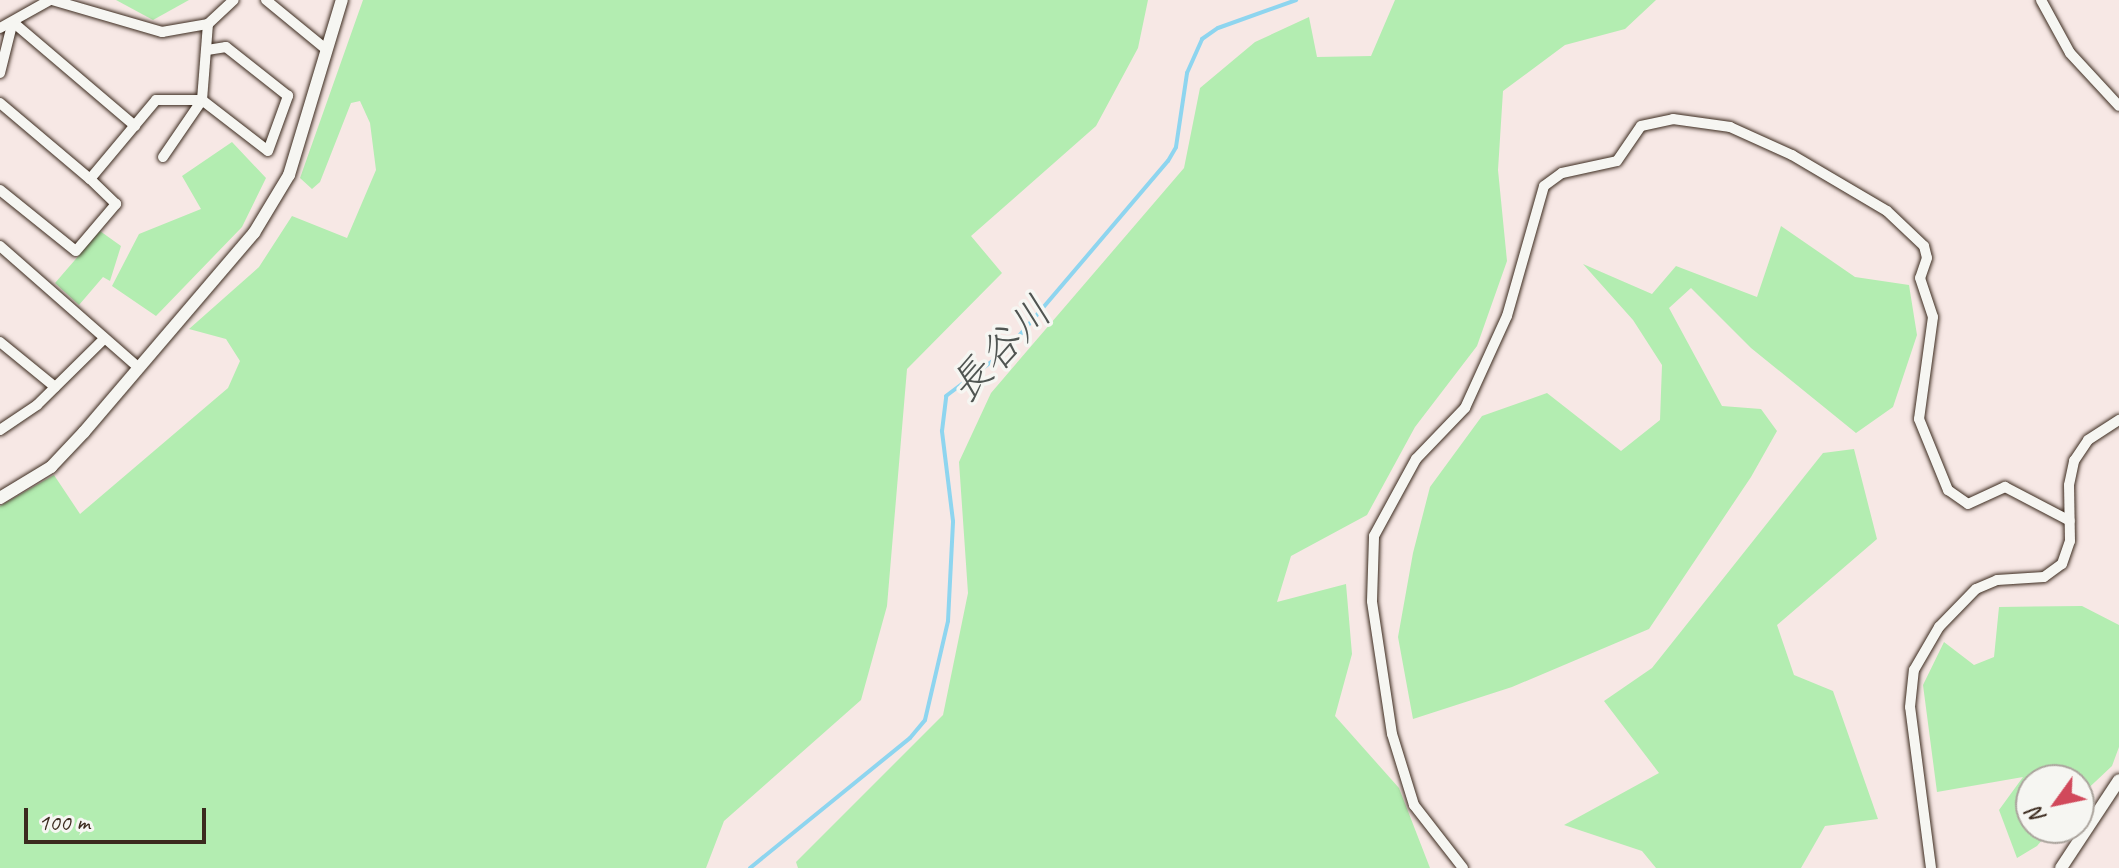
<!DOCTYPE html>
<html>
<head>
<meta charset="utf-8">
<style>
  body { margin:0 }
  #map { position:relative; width:2119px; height:868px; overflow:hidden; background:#f7e8e5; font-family:Caveat,"Klee One",sans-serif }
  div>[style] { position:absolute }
  .green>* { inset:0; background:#b3edb1 }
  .stream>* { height:4px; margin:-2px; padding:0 2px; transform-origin:2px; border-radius:2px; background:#8ed5ef }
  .roads { filter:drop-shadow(0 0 2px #3b2a1e) drop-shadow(0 0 2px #3b2a1e) }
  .minor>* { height:10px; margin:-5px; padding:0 5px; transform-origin:5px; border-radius:5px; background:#f6f6f2 }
  .tertiary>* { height:12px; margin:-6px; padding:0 6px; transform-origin:6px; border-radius:6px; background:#f6f6f2 }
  span { translate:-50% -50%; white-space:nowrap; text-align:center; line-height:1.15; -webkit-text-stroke:7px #f6f6f2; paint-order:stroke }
  .water-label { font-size:42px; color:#505552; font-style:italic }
  .north { position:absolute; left:2015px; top:764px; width:80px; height:80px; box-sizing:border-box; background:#f6f6f2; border:2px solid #aba49d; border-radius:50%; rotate:237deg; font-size:22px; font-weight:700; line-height:32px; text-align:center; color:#3b2a1e }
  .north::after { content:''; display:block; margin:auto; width:28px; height:36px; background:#d1495b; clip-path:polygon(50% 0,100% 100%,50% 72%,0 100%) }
  .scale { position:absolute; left:24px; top:808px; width:182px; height:36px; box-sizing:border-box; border:4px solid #3b2a1e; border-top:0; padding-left:10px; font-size:24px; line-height:28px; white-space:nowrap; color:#3b2a1e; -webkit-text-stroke:6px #f6f6f2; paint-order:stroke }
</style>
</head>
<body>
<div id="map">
  <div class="green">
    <i style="clip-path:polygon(116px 0,189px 0,153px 20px)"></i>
    <i style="clip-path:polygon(363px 0,1148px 0,1138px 48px,1096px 126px,971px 236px,1002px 273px,907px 369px,887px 606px,861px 700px,724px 821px,706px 868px,0 868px,0 506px,54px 475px,80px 514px,228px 388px,240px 361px,226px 339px,189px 329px,259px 267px,292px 216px,347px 238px,376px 170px,370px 123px,360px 101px,351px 103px,320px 182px,312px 189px,300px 178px)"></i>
    <i style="clip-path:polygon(1395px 0,1656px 0,1625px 29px,1565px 45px,1503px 91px,1498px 170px,1507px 261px,1477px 346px,1415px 427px,1367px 515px,1291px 556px,1277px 602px,1346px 584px,1352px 654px,1335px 716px,1399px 788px,1430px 868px,798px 868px,796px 862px,943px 715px,968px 593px,959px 462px,991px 393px,1184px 168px,1200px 88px,1255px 42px,1309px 17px,1317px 57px,1371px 56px)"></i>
    <i style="clip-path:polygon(232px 142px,266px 178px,242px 227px,156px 316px,112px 286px,139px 234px,201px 209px,182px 176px)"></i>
    <i style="clip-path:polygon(1781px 226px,1855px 277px,1909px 285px,1917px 335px,1893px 407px,1856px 433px,1751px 348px,1691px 288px,1669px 308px,1722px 406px,1761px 409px,1777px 431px,1751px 477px,1649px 629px,1512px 687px,1413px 719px,1398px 637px,1413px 553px,1430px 487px,1482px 416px,1547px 393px,1621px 451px,1660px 420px,1662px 365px,1633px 320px,1583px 264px,1652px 294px,1676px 266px,1757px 297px)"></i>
    <i style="clip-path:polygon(100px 231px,121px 246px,110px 281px,103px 277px,79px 305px,55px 283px)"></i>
    <i style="clip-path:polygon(1854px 449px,1877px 539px,1777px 625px,1794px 675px,1833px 691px,1878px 819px,1825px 826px,1801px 868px,1656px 868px,1642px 851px,1564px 825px,1659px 773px,1604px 701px,1652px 668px,1823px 453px)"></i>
    <i style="clip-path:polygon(2082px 606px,2119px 625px,2119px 747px,2112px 766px,2079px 797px,2079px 780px,2031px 780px,2031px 828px,2052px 828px,2037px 846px,2017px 858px,1999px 810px,2023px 777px,1937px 792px,1923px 685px,1944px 642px,1974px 665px,1994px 657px,1999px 607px)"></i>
  </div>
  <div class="stream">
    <i style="left:750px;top:868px;width:206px;rotate:-39.1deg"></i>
    <i style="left:910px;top:738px;width:23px;rotate:-50deg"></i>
    <i style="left:925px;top:720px;width:102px;rotate:-76.9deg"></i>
    <i style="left:948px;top:621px;width:100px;rotate:-87.1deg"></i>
    <i style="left:953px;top:521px;width:91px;rotate:-97deg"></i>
    <i style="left:942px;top:431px;width:35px;rotate:-83deg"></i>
    <i style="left:946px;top:396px;width:76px;rotate:-37deg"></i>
    <i style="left:1007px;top:350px;width:248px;rotate:-49.6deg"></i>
    <i style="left:1168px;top:161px;width:16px;rotate:-60deg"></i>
    <i style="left:1176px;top:147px;width:75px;rotate:-81.5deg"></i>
    <i style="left:1187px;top:73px;width:37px;rotate:-66deg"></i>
    <i style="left:1202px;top:39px;width:19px;rotate:-35deg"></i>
    <i style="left:1218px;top:28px;width:83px;rotate:-19.7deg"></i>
  </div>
  <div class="roads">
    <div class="minor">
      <i style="left:52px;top:0;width:115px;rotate:16.2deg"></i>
      <i style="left:162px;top:32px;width:47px;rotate:-9.9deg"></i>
      <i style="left:208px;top:24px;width:35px;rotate:-43deg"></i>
      <i style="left:266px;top:0;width:79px;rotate:39.3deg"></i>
      <i style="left:2041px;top:0;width:60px;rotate:61.3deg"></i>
      <i style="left:2070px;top:53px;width:72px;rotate:47.2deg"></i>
      <i style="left:14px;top:23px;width:159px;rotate:40.4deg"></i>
      <i style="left:0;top:28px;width:57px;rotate:-29.2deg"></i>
      <i style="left:0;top:73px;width:49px;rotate:-76deg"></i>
      <i style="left:0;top:103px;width:118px;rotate:40.2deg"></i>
      <i style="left:163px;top:157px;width:69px;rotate:-55.6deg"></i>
      <i style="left:202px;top:100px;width:83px;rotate:37.7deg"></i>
      <i style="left:268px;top:151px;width:59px;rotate:-70deg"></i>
      <i style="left:288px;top:96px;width:79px;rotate:-141.7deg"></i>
      <i style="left:226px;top:47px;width:19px;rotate:171deg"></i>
      <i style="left:0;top:190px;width:97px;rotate:38.8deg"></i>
      <i style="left:76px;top:251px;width:62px;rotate:-49.6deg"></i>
      <i style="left:116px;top:204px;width:36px;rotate:-136deg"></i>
      <i style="left:90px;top:179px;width:103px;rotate:-50.1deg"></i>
      <i style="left:156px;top:100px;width:46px"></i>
      <i style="left:202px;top:100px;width:76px;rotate:-85.5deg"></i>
      <i style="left:0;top:246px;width:185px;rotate:41.3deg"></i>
      <i style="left:0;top:342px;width:71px;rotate:39.3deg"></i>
      <i style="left:0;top:430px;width:45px;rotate:-34deg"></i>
      <i style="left:37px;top:405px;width:94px;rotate:-44.6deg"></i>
      <i style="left:1463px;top:868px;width:80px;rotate:-127.9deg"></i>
      <i style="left:1414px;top:805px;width:74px;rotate:-107.2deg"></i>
      <i style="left:1392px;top:734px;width:134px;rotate:-98.6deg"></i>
      <i style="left:1372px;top:601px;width:65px;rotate:-88.2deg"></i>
      <i style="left:1374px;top:536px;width:88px;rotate:-61.4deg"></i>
      <i style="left:1416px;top:459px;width:71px;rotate:-46.1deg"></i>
      <i style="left:1465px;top:408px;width:101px;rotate:-65.5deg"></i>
      <i style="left:1507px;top:316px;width:135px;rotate:-74.1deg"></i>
      <i style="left:1544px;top:186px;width:22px;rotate:-36deg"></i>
      <i style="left:1562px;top:173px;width:56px;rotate:-12.3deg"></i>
      <i style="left:1617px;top:161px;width:42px;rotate:-55.6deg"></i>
      <i style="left:1641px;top:126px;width:33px;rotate:-12deg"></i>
      <i style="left:1673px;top:119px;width:58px;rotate:8deg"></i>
      <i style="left:1730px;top:127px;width:68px;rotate:24.3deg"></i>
      <i style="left:1792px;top:155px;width:110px;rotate:30.5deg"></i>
      <i style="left:1887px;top:211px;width:51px;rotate:43.4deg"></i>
      <i style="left:1924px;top:246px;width:12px;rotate:76deg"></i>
      <i style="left:1927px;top:258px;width:21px;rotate:109deg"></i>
      <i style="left:1920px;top:278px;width:41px;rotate:71.6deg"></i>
      <i style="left:1933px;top:317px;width:103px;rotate:97.8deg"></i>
      <i style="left:1919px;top:419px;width:77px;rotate:67.8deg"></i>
      <i style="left:1948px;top:490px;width:24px;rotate:35deg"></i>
      <i style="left:1968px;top:504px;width:41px;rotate:-24.7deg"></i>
      <i style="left:2005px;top:487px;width:73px;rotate:27.6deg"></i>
      <i style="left:1931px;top:868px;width:162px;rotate:-97.4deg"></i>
      <i style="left:1910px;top:707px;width:37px;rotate:-84deg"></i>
      <i style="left:1914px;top:670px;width:50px;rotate:-59.8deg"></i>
      <i style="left:1939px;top:627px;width:53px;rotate:-45.8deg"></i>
      <i style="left:1976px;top:589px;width:23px;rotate:-23deg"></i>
      <i style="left:1997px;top:580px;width:47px;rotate:-3.7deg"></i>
      <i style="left:2044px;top:577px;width:22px;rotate:-36deg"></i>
      <i style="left:2062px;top:564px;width:24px;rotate:-71deg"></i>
      <i style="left:2070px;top:541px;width:56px;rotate:-91deg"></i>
      <i style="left:2069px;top:485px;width:25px;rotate:-78deg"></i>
      <i style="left:2074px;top:461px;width:25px;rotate:-56deg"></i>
      <i style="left:2088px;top:440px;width:37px;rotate:-33deg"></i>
    </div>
    <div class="tertiary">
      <i style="left:0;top:498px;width:60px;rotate:-31.3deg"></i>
      <i style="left:51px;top:467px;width:48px;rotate:-46.7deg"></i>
      <i style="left:84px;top:432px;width:262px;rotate:-49.5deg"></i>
      <i style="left:254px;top:233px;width:68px;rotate:-58.9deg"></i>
      <i style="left:289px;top:175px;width:183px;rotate:-73.2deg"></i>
      <i style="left:2061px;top:868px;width:105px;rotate:-56.6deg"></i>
    </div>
  </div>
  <div class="water-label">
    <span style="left:1001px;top:350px;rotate:-46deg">長谷川</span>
  </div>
  <div class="north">N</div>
  <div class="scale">100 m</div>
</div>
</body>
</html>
